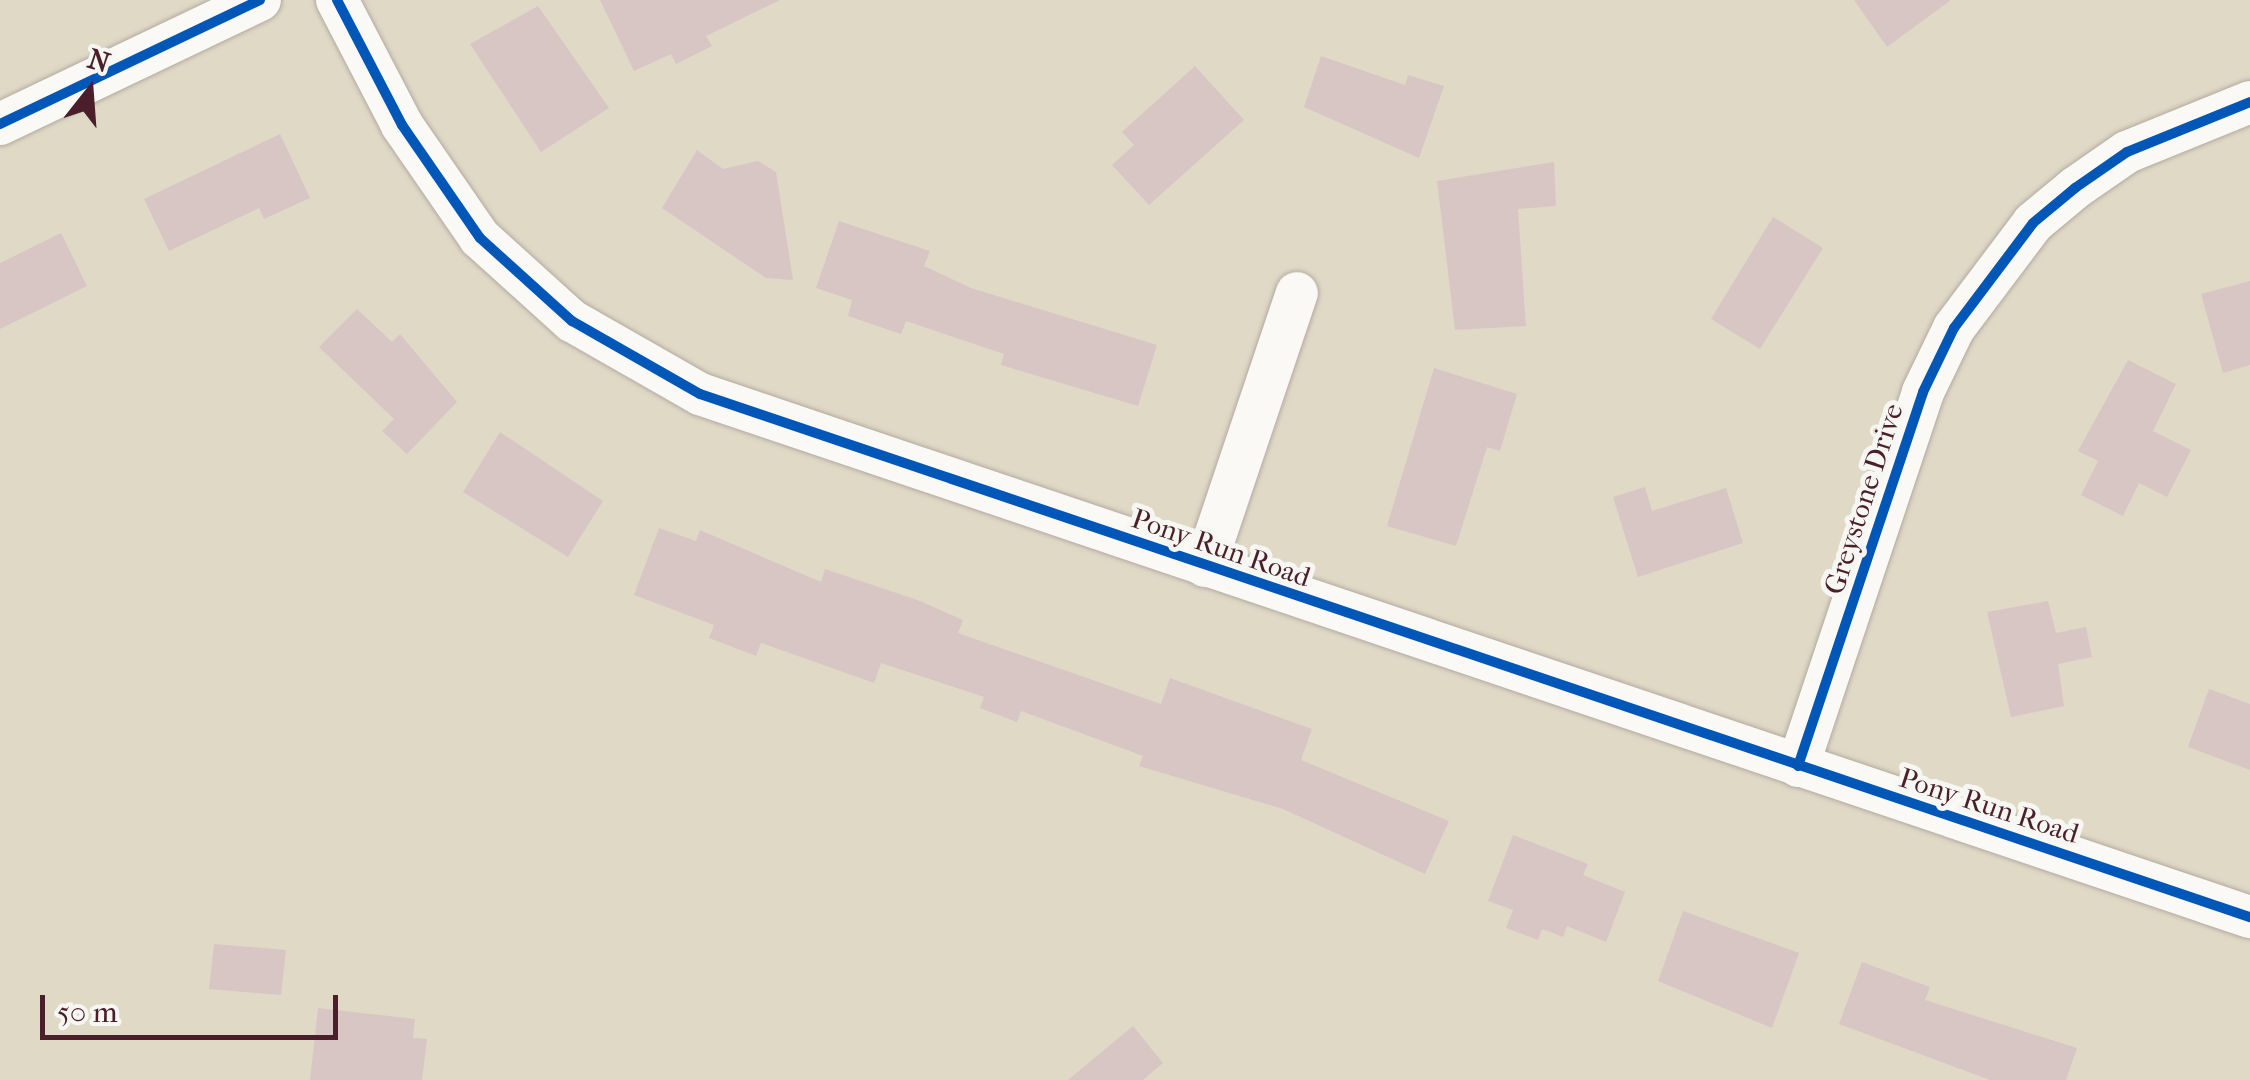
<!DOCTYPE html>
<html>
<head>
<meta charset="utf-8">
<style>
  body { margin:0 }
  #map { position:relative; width:2250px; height:1080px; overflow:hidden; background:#e0d9c6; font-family:"IM FELL French Canon",serif }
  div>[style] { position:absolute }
  .building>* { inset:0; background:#d8c6c5 }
  .roads { filter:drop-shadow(0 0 2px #b3aaa0) drop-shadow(0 0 2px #b3aaa0) }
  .street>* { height:42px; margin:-21px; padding:0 21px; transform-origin:21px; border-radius:21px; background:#faf9f6 }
  .cycleway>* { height:10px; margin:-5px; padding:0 5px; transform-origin:5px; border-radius:5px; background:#0057b8 }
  span { translate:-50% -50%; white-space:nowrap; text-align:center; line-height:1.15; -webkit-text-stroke:10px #f6f6f2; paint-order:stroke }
  .street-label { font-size:28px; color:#4a1f2b }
  .north { position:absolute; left:40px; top:40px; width:100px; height:100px; -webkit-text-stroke:8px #f6f6f2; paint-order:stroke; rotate:17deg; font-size:28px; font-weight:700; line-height:40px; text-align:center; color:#4a1f2b }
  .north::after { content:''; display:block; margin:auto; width:35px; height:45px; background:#4a1f2b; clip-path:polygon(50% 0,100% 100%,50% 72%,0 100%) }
  .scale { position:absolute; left:40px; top:995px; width:298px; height:45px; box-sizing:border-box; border:5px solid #4a1f2b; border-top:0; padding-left:12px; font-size:30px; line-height:35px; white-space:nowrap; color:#4a1f2b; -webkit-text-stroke:8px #f6f6f2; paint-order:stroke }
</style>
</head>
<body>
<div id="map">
  <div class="building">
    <i style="clip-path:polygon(600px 0,780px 0,706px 36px,712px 46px,676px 64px,671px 54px,634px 71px)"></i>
    <i style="clip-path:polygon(1854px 0,1951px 0,1887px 47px)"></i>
    <i style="clip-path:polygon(538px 6px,609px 108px,541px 152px,470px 44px)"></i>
    <i style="clip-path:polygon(1321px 56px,1405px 85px,1408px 75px,1444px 86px,1419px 158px,1304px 107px)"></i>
    <i style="clip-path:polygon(1195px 66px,1244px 120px,1149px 205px,1112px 165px,1134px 145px,1122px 132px)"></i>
    <i style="clip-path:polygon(280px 134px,310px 198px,264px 219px,259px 208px,169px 251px,144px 199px)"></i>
    <i style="clip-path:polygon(697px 150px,723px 169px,758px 161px,776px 172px,793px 280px,766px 278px,662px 208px)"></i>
    <i style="clip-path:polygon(1554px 162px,1556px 206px,1518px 209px,1526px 326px,1455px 330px,1437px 181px)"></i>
    <i style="clip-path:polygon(1773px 217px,1823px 248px,1760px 349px,1711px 319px)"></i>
    <i style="clip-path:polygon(839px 221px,930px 251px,924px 266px,971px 288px,1157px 345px,1138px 406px,1001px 365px,1004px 354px,906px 321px,901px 334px,848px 316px,852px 300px,816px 288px)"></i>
    <i style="clip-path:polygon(61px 233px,87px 286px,0 329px,0 263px)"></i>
    <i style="clip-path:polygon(2250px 281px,2250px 365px,2223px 373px,2201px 294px)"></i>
    <i style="clip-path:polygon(357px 309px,392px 342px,400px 334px,457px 402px,407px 454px,382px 431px,394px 419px,319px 347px)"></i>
    <i style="clip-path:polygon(2128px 360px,2176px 384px,2153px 431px,2191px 450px,2167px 497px,2139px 483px,2123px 516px,2081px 495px,2098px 461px,2078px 451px)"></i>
    <i style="clip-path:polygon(1434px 368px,1517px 394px,1500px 451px,1487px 447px,1456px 546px,1387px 526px)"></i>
    <i style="clip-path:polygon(500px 432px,603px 501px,568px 557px,463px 492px)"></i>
    <i style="clip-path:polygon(1645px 487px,1652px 511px,1726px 488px,1743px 543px,1638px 577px,1613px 497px)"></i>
    <i style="clip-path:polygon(659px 528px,696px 541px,700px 530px,821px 582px,825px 569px,920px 601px,963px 620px,958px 633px,1161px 704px,1170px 678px,1312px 729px,1301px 760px,1449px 821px,1425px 874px,1283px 809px,1139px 766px,1143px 756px,1021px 711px,1017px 722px,980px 708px,984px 697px,881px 663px,874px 683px,761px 643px,756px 656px,709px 638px,714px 625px,634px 595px)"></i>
    <i style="clip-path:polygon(2048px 601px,2056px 633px,2086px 627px,2092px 657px,2058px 664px,2064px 706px,2011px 717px,1987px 612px)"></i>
    <i style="clip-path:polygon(2209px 689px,2250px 704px,2250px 770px,2188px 747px)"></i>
    <i style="clip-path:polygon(1513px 835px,1588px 864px,1583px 875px,1625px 892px,1606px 942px,1567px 926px,1563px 937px,1542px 929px,1538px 940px,1506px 928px,1513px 910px,1488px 901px)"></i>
    <i style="clip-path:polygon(1683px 911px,1799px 953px,1772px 1028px,1658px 981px)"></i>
    <i style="clip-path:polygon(214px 944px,286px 950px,281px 995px,209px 989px)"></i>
    <i style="clip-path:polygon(1862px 962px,1930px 987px,1925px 1000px,2077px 1048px,2066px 1080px,1990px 1080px,1839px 1024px)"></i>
    <i style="clip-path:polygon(318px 1008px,415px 1019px,413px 1038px,427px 1039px,422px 1080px,310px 1080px)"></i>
    <i style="clip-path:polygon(1133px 1026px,1163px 1063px,1143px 1080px,1068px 1080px)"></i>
  </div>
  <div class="roads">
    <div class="street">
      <i style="left:337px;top:0;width:141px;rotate:62.5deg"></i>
      <i style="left:402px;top:125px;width:137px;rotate:55.4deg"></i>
      <i style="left:480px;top:238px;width:124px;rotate:42.1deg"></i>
      <i style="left:572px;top:321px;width:147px;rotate:29.7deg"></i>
      <i style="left:700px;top:394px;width:1636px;rotate:18.65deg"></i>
      <i style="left:0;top:124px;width:288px;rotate:-25.5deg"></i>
      <i style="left:1205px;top:566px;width:288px;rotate:-71.4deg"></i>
      <i style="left:1798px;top:766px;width:394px;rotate:-71.5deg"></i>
      <i style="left:1923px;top:392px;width:71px;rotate:-64.2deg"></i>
      <i style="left:1954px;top:328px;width:131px;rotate:-53deg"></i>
      <i style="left:2033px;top:223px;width:55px;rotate:-39.8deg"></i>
      <i style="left:2075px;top:188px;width:63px;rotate:-34.7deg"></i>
      <i style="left:2127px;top:152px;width:133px;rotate:-22.1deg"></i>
    </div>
  </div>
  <div class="cycleway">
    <i style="left:337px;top:0;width:141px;rotate:62.5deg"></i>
    <i style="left:402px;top:125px;width:137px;rotate:55.4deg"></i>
    <i style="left:480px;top:238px;width:124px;rotate:42.1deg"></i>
    <i style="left:572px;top:321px;width:147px;rotate:29.7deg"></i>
    <i style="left:700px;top:394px;width:1636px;rotate:18.65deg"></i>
    <i style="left:0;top:124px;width:288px;rotate:-25.5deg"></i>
    <i style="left:1798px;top:766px;width:394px;rotate:-71.5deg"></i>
    <i style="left:1923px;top:392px;width:71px;rotate:-64.2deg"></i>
    <i style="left:1954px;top:328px;width:131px;rotate:-53deg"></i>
    <i style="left:2033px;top:223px;width:55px;rotate:-39.8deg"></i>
    <i style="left:2075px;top:188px;width:63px;rotate:-34.7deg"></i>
    <i style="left:2127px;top:152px;width:133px;rotate:-22.1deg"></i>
  </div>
  <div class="street-label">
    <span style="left:1864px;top:499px;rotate:-72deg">Greystone Drive</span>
    <span style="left:1221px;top:548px;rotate:19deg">Pony Run Road</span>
    <span style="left:1989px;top:806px;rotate:18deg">Pony Run Road</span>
  </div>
  <div class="north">N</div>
  <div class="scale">50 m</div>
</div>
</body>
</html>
